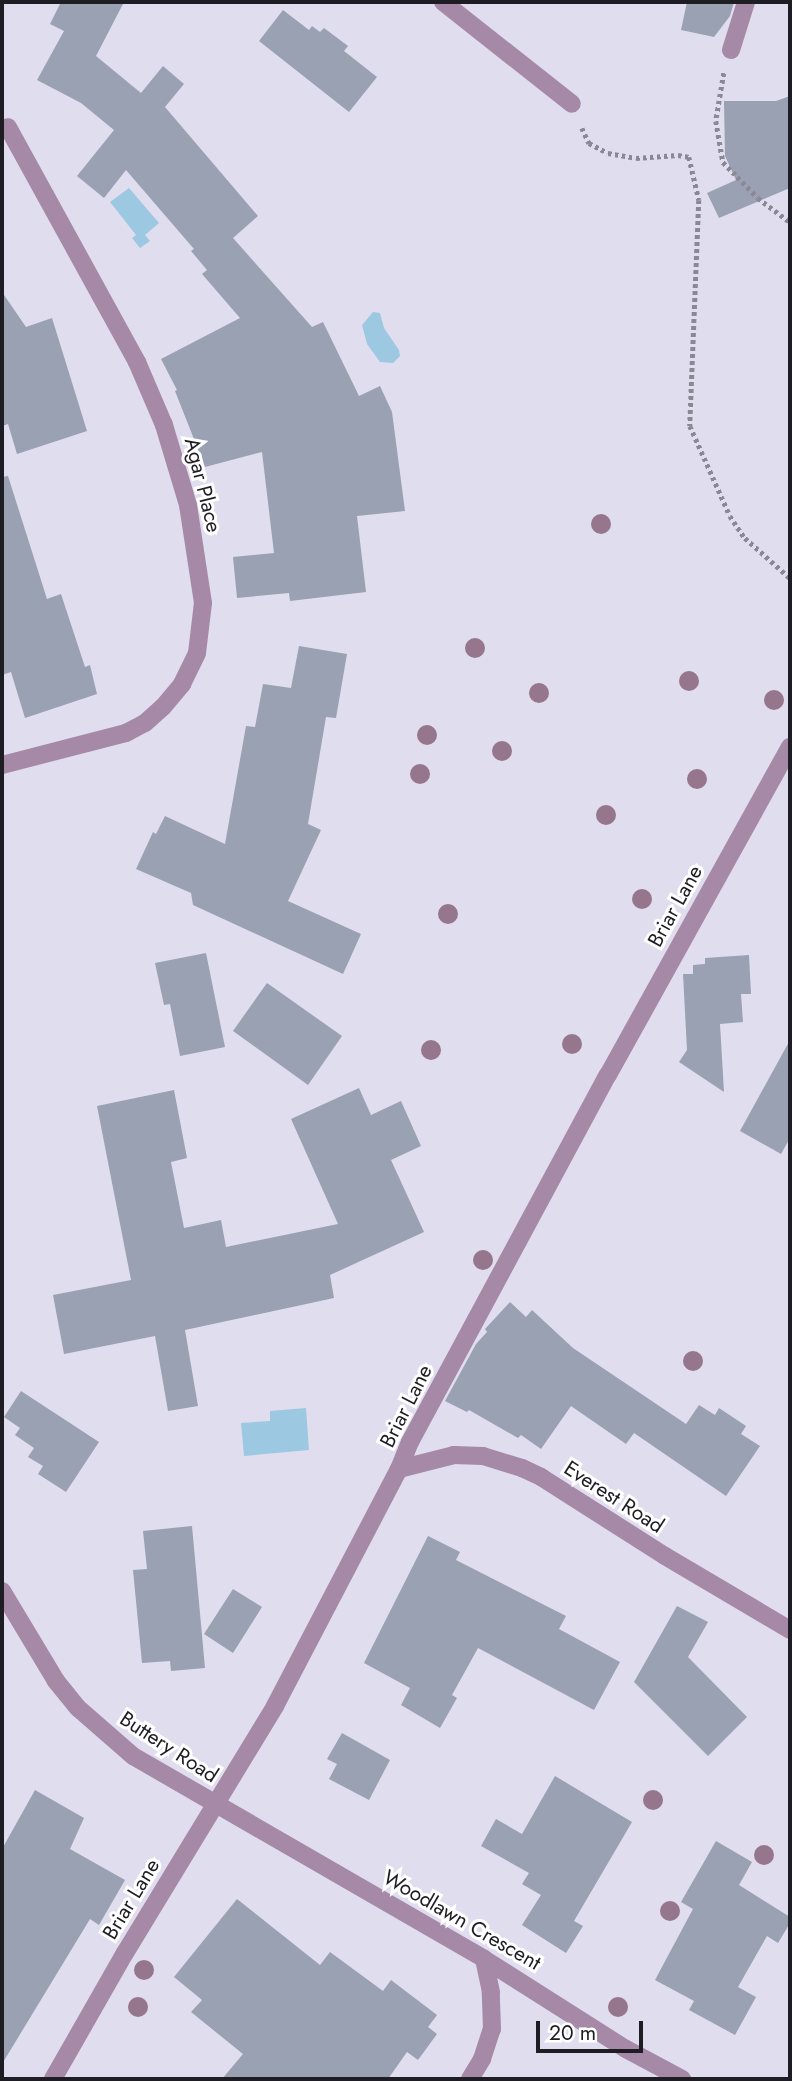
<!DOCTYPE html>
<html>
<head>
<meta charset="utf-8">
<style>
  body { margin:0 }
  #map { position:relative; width:792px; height:2081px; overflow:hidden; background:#e0ddef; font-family:Jost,sans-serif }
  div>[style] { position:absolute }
  .water>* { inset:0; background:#9dc8e1 }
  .building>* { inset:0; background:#99a1b2 }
  .path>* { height:4.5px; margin-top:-2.25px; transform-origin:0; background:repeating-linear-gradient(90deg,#8a8895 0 3.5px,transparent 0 7px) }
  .street>* { height:18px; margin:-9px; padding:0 9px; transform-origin:9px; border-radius:9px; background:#a589a6 }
  .trees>* { width:20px; height:20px; margin:-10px; border-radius:50%; background:#96768c }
  span { translate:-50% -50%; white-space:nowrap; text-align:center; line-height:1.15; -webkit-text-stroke:6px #fff; paint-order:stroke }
  .street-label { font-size:21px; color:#1f1d24 }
  .frame { position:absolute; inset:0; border:4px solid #1f1d24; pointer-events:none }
  .scale { position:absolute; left:536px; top:2021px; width:107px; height:32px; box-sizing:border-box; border:4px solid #1f1d24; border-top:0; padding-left:9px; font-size:21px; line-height:24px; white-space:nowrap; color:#1f1d24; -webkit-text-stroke:5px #fff; paint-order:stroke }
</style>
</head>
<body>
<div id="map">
  <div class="water">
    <i style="clip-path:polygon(129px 188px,159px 223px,145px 235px,150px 241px,140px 248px,132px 238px,136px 235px,110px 202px)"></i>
    <i style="clip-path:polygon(373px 312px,380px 313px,384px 328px,399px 350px,400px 356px,393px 363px,380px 362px,367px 344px,362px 325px)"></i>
    <i style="clip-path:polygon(306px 1408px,309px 1450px,244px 1456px,241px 1423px,270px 1421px,270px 1411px)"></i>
  </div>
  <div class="building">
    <i style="clip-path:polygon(61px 2px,124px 2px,96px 56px,141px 93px,163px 66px,184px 84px,165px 107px,258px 216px,233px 238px,312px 327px,323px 322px,359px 396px,380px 386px,392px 412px,405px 511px,357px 516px,366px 592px,290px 601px,289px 593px,237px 598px,233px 557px,274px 553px,262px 452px,205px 467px,175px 391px,177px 390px,161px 359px,240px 318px,202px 274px,207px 270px,191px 251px,194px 249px,126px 170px,104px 198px,77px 176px,114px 130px,81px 103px,37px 80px,64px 31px,50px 24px)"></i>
    <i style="clip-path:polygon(687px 2px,734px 2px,730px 16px,714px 37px,681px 30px)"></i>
    <i style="clip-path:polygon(283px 10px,309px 30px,312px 26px,320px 32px,324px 28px,348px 46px,344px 51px,377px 77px,349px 112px,259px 41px)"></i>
    <i style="clip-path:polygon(790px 96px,790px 188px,719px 218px,707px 193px,736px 180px,725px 156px,724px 101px,776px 101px)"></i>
    <i style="clip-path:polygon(2px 292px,26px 327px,52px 318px,87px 431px,17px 454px,8px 424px,2px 426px)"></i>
    <i style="clip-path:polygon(8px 476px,47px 599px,61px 594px,85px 667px,90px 665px,97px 694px,25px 718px,11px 672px,2px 675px,2px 477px)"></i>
    <i style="clip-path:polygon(299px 646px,347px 654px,336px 718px,326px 717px,308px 824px,321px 830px,288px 901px,361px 934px,343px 974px,193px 905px,191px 893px,136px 869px,153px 832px,156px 834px,165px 816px,225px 844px,246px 726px,255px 727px,263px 684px,291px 688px)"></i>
    <i style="clip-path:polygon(206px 953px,225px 1047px,180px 1056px,170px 1004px,164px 1005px,155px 963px)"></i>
    <i style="clip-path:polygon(749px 955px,751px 994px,741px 994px,743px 1022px,720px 1024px,724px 1092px,679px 1062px,687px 1050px,683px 974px,693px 974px,693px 965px,705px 964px,705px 958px)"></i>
    <i style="clip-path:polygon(267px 983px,342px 1036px,308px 1085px,233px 1031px)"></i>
    <i style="clip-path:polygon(790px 1040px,790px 1138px,781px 1154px,740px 1131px)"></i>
    <i style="clip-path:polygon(359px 1088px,371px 1115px,401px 1101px,421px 1146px,391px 1160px,424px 1232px,330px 1275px,334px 1298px,185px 1330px,198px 1406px,168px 1411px,155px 1336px,64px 1354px,53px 1295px,131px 1280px,97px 1106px,174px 1090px,187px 1158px,171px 1162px,184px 1228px,221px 1220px,226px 1247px,338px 1224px,291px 1119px)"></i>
    <i style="clip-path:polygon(510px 1302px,526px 1317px,532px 1310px,573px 1348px,686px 1424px,699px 1405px,715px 1415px,719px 1408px,746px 1426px,741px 1434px,760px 1446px,726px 1496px,634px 1433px,626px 1444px,571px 1406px,541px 1449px,521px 1435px,518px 1438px,469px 1410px,467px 1412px,445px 1401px,476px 1344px,487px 1332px,485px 1329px)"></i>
    <i style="clip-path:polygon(21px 1391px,99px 1442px,66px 1492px,38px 1474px,43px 1466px,28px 1457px,34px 1448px,15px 1435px,20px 1428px,4px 1417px)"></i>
    <i style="clip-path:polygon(192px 1526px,205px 1668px,171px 1671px,170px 1661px,142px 1663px,133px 1570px,147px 1569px,143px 1531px)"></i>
    <i style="clip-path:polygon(428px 1536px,460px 1552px,456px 1560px,566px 1616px,559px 1629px,620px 1662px,594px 1710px,478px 1648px,452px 1695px,457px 1698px,440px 1728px,401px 1705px,410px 1688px,364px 1663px)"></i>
    <i style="clip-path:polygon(233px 1589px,262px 1607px,233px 1653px,204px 1634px)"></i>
    <i style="clip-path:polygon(677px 1606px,708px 1622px,688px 1657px,747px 1717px,708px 1756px,634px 1682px)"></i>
    <i style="clip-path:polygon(342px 1733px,390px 1760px,369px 1800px,329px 1779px,337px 1764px,327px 1759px)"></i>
    <i style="clip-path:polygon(555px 1776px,632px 1822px,574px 1921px,583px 1926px,566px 1953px,522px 1925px,541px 1895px,522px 1884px,529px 1873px,481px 1846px,496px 1819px,522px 1834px)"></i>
    <i style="clip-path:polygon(35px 1790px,84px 1818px,70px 1849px,125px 1880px,99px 1925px,90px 1919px,2px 2064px,2px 1849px)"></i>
    <i style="clip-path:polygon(716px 1841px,752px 1862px,739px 1885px,790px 1917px,790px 1923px,778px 1943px,767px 1936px,738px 1987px,756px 1997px,735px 2035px,689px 2010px,694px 2001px,655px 1980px,693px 1909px,681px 1902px)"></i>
    <i style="clip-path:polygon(237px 1899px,320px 1965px,330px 1952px,383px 1991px,391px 1980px,437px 2015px,428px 2027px,437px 2034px,418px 2060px,407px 2052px,388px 2079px,222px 2079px,243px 2054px,191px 2012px,202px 2000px,174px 1977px)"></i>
  </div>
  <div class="path">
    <i style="left:724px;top:73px;width:49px;rotate:99.5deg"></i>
    <i style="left:716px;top:121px;width:42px;rotate:80.3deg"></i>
    <i style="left:723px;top:162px;width:50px;rotate:45.8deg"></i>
    <i style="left:758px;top:198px;width:40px;rotate:37deg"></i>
    <i style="left:582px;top:128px;width:17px;rotate:65deg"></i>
    <i style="left:589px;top:143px;width:21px;rotate:28deg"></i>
    <i style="left:608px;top:153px;width:28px;rotate:10deg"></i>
    <i style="left:636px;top:158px;width:42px;rotate:-4.1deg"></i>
    <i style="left:678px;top:155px;width:11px;rotate:10deg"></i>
    <i style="left:689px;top:157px;width:44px;rotate:76.9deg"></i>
    <i style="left:699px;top:200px;width:226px;rotate:92.3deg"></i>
    <i style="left:690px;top:426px;width:98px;rotate:66deg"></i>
    <i style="left:730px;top:516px;width:27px;rotate:56deg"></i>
    <i style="left:745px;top:538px;width:60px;rotate:41.6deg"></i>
  </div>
  <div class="street">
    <i style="left:443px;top:2px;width:164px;rotate:38.3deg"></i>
    <i style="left:731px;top:50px;width:50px;rotate:-72.6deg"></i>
    <i style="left:2px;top:765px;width:128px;rotate:-14.5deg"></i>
    <i style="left:126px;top:733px;width:21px;rotate:-28deg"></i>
    <i style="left:145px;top:723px;width:24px;rotate:-42deg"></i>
    <i style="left:163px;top:707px;width:30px;rotate:-50deg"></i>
    <i style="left:182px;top:684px;width:34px;rotate:-64deg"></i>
    <i style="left:197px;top:653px;width:50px;rotate:-83.2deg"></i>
    <i style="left:203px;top:603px;width:99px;rotate:-98.7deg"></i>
    <i style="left:188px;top:505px;width:84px;rotate:-106.7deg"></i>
    <i style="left:164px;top:425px;width:69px;rotate:-113.2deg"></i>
    <i style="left:137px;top:362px;width:268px;rotate:-118.8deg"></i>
    <i style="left:399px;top:1469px;width:57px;rotate:-14.3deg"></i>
    <i style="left:454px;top:1455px;width:29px;rotate:2deg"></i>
    <i style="left:483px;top:1456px;width:41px;rotate:17.1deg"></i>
    <i style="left:522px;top:1468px;width:21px;rotate:25deg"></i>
    <i style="left:541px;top:1477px;width:147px;rotate:32.5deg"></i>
    <i style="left:665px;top:1556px;width:145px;rotate:30.6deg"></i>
    <i style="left:2px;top:1591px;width:105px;rotate:59deg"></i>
    <i style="left:56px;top:1681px;width:35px;rotate:51deg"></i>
    <i style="left:78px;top:1708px;width:73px;rotate:41.1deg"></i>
    <i style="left:133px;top:1756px;width:405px;rotate:30deg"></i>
    <i style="left:484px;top:1959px;width:168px;rotate:32.4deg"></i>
    <i style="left:626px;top:2049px;width:64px;rotate:28.2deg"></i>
    <i style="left:53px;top:2079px;width:145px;rotate:-60.3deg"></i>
    <i style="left:125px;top:1953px;width:289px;rotate:-58.7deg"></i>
    <i style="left:275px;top:1706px;width:267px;rotate:-62.4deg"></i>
    <i style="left:399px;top:1469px;width:29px;rotate:-68deg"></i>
    <i style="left:410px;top:1442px;width:417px;rotate:-61.7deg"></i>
    <i style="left:608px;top:1075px;width:375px;rotate:-61deg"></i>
    <i style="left:470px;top:2079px;width:23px;rotate:-59deg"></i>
    <i style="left:482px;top:2059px;width:32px;rotate:-72deg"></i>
    <i style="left:492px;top:2029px;width:37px;rotate:-92deg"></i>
    <i style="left:491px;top:1992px;width:34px;rotate:-102deg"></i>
  </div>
  <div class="trees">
    <i style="left:601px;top:524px"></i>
    <i style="left:475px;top:648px"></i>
    <i style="left:689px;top:681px"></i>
    <i style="left:539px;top:693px"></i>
    <i style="left:774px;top:700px"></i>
    <i style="left:427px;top:735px"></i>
    <i style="left:502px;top:751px"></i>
    <i style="left:420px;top:774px"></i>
    <i style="left:697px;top:779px"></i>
    <i style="left:606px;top:815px"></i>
    <i style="left:642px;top:899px"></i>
    <i style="left:448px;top:914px"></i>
    <i style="left:572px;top:1044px"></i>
    <i style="left:431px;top:1050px"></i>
    <i style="left:483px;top:1260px"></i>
    <i style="left:693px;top:1361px"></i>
    <i style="left:653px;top:1800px"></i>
    <i style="left:764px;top:1855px"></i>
    <i style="left:670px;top:1911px"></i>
    <i style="left:144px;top:1970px"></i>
    <i style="left:138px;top:2007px"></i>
    <i style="left:618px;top:2007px"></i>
  </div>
  <div class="street-label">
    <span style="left:203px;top:485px;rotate:76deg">Agar Place</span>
    <span style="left:675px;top:906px;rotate:-61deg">Briar Lane</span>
    <span style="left:406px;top:1406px;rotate:-63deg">Briar Lane</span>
    <span style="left:614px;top:1497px;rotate:33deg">Everest Road</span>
    <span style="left:169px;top:1747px;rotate:33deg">Buttery Road</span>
    <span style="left:131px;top:1899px;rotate:-59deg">Briar Lane</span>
    <span style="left:462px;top:1920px;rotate:30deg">Woodlawn Crescent</span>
  </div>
  <div class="frame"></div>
  <div class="scale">20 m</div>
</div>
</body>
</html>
